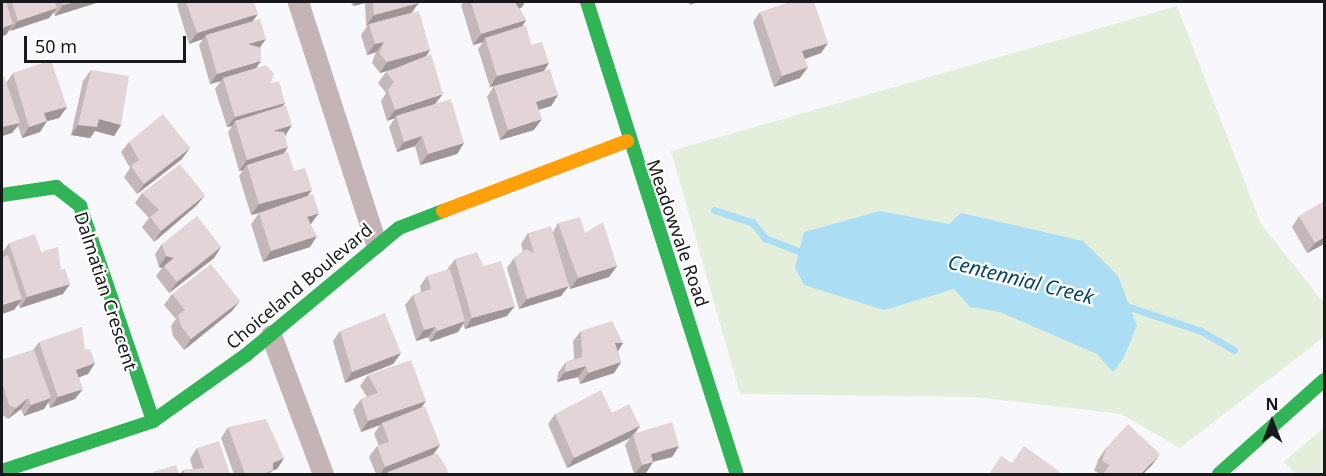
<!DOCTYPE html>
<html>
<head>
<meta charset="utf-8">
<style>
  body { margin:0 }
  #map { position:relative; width:1326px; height:476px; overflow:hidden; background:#f8f7fc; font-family:"Noto Sans",sans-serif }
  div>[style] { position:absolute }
  .green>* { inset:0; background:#e4efdb }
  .water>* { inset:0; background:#abddf4 }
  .stream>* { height:7px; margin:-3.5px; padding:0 3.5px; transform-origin:3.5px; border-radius:3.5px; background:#abddf4 }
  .street>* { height:21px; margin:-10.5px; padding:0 10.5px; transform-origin:10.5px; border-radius:10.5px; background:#c4b4b6 }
  .fast>* { height:14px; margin:-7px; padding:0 7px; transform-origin:7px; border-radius:7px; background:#30b455 }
  .slow>* { height:14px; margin:-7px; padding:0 7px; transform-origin:7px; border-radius:7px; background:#ff9f0a }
  .wall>* { inset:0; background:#c3b7b9 }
  .shaded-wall>* { inset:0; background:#9f9596 }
  .building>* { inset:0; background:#e3d5d7 }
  span { translate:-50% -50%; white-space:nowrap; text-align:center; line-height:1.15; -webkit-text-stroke:4.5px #fff; paint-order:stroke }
  .street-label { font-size:18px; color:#19181c }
  .water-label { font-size:20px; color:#07475c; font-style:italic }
  .frame { position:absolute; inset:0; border:3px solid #19181c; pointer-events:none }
  .north { position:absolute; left:1242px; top:392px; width:60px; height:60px; -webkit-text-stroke:4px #fff; paint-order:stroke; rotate:0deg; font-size:16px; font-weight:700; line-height:24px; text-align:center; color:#19181c }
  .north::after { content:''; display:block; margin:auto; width:21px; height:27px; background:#19181c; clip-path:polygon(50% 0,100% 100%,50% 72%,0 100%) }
  .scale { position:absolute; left:24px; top:36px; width:162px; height:27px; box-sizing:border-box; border:3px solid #19181c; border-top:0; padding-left:8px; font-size:18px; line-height:21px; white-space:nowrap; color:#19181c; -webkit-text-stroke:4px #fff; paint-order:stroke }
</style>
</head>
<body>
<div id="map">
  <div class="green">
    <i style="clip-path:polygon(1177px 6px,1261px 224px,1324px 303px,1324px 337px,1180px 448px,1121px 414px,974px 397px,740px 394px,671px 151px)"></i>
    <i style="clip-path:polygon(1324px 428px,1324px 474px,1297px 474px,1283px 462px)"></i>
  </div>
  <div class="water">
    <i style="clip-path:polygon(880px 211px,949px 224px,961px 213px,1083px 241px,1118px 276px,1137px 326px,1123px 359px,1113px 372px,1097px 354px,1000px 312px,970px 307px,954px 289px,884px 310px,804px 285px,795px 268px,804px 232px)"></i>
  </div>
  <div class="stream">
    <i style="left:714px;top:210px;width:40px;rotate:18deg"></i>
    <i style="left:752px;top:222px;width:21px;rotate:51deg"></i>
    <i style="left:765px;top:238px;width:44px;rotate:21.3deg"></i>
    <i style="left:1123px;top:305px;width:82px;rotate:18.4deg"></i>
    <i style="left:1201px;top:331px;width:38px;rotate:30deg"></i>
  </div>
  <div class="street">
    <i style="left:298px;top:2px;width:253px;rotate:72.1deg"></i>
    <i style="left:271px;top:335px;width:148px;rotate:69.5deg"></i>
  </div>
  <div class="fast">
    <i style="left:587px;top:2px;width:495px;rotate:72.4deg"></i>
    <i style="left:2px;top:195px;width:55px;rotate:-8.4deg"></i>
    <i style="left:56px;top:187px;width:31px;rotate:38deg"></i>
    <i style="left:80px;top:206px;width:227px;rotate:71.2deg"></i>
    <i style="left:2px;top:471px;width:159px;rotate:-18.3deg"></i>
    <i style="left:153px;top:421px;width:114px;rotate:-35.4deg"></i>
    <i style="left:246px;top:355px;width:199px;rotate:-39.7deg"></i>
    <i style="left:399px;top:228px;width:47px;rotate:-21.1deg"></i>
    <i style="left:1219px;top:474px;width:141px;rotate:-41.8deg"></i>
  </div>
  <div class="slow">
    <i style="left:443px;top:211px;width:197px;rotate:-20.8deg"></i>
  </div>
  <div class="wall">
    <i style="clip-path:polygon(2px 2px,98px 2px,96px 3px,55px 16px,54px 12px,49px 18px,10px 31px,10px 29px,6px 35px)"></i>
    <i style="clip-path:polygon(179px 2px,254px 2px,253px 21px,260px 48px,261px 61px,256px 68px,271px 83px,285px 103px,283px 106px,285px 136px,284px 153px,307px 196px,311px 224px,310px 224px,310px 247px,263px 262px,251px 224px,259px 213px,265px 211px,251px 215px,239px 176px,243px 170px,239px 171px,228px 132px,232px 126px,227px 127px,215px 89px,221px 81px,210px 84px,199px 45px,203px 39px,189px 44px,177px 5px)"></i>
    <i style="clip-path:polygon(351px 2px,418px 2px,412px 13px,430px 50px,426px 56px,436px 104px,464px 143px,457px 154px,420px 165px,415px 146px,397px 152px,389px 127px,395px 118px,387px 121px,381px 101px,386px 93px,378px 83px,386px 72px,396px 68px,380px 73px,372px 63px,376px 52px,367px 55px,361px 35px,368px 25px,366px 26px,365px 3px,353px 6px)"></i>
    <i style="clip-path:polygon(464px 2px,525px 2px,521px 8px,519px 8px,526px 20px,522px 27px,531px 45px,549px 63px,543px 72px,558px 95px,551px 106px,539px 109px,534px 130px,500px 140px,487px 97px,494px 86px,505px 83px,490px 87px,478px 49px,483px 42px,473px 45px,461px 5px)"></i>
    <i style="clip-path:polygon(760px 12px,821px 53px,805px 59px,800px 78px,774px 87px,753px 22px)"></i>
    <i style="clip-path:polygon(91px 70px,121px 125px,114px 136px,95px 131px,90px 138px,71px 135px,83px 81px)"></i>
    <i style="clip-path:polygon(13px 73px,67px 107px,59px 118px,47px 121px,40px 132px,22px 138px,18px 126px,12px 133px,2px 136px,2px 77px,6px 83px)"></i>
    <i style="clip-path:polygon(129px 142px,182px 159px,137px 194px,124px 177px,130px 168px,121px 152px)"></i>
    <i style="clip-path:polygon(142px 193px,197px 205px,154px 242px,142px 227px,149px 218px,135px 203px)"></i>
    <i style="clip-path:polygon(1299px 216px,1324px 244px,1307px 253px,1292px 227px)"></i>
    <i style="clip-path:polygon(558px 223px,585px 233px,617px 266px,609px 277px,570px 289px,568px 283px,561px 296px,519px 309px,507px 268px,514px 258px,523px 251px,521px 244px,528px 233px,553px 232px)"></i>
    <i style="clip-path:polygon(9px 243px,41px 252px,63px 294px,20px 308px,18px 304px,14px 310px,2px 253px)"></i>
    <i style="clip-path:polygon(162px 244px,221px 247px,214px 258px,169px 293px,156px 276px,162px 268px,159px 267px,155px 254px)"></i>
    <i style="clip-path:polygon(455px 259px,507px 316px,465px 329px,463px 324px,458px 332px,430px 342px,428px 337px,416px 341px,405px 305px,413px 295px,421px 292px,420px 286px,427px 276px,447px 270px)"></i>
    <i style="clip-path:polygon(172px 294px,232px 311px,184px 350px,173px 336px,171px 326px,176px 319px,164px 305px)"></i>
    <i style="clip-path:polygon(340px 331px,401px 353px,393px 364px,345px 383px,333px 341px)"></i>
    <i style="clip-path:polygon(581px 331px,623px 343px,618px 351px,621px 362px,614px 373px,580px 384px,578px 377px,557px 382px,558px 373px,566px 362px,574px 359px,573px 341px)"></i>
    <i style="clip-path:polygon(39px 342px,85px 350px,95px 363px,88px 374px,79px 377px,75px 399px,50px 408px,48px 402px,44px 409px,24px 416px,21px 409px,8px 419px,2px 415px,2px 360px,33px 350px)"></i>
    <i style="clip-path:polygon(368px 375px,426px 401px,421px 408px,440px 445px,433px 455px,448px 474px,376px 474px,369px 457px,377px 446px,379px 446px,374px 434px,380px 425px,361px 432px,353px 410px,361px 399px,367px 397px,360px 386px)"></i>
    <i style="clip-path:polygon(612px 413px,640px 426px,635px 433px,679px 446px,672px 457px,653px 462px,646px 473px,640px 474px,634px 474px,625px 445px,630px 438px,567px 468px,548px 424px,555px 414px)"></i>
    <i style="clip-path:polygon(228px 427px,284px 458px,277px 469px,273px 470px,270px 474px,234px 474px,221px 438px)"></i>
    <i style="clip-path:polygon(1107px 447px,1152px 465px,1143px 474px,1101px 474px,1094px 471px,1099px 458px)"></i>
    <i style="clip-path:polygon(197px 448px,230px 474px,180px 474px,183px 470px,193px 469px,190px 459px)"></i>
  </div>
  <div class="shaded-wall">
    <i style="clip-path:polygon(75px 2px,98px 2px,96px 3px,55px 16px,63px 5px)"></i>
    <i style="clip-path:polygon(356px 2px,366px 2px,365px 3px,353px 6px)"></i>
    <i style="clip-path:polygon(514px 2px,525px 2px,521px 8px,507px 11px)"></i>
    <i style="clip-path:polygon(691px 2px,699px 2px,689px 5px)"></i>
    <i style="clip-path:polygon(419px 3px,411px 13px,369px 24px,366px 26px,374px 15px)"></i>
    <i style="clip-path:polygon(57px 8px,49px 18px,10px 31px,18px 21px)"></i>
    <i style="clip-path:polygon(258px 14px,251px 24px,206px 35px,203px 39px,189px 44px,197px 33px)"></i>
    <i style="clip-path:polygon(526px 20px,519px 31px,485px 38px,483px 42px,473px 45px,481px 34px)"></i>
    <i style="clip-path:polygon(13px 24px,6px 35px,2px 36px,2px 28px)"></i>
    <i style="clip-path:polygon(266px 39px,258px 50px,248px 44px)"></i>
    <i style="clip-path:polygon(384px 42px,376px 52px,367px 55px,375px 44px)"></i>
    <i style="clip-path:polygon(828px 43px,821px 53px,795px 62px,802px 51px)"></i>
    <i style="clip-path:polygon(430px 50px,423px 61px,380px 73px,387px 62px)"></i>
    <i style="clip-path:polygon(261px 61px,254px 71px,223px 78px,221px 81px,210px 84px,217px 74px)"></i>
    <i style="clip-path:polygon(549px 63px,542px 74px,490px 87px,497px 76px)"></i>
    <i style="clip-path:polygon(808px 67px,800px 78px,774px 87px,782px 76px)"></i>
    <i style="clip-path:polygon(443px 94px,435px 104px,396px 116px,395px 118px,387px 121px,395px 110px)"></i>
    <i style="clip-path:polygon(558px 95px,551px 106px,529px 113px,536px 102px)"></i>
    <i style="clip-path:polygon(285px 103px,278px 113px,235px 121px,232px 126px,227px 127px,235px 117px)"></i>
    <i style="clip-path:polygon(67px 107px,59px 118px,37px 124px,44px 113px)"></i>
    <i style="clip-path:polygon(99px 119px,121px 125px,114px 136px,95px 131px,90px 138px,71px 135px,78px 125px)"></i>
    <i style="clip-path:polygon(542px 119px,534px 130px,500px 140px,508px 130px)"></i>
    <i style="clip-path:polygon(47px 121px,40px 132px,22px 138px,29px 127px)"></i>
    <i style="clip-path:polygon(20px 123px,12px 133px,2px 136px,2px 127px)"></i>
    <i style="clip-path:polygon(292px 125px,285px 136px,273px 131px)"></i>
    <i style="clip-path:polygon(422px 136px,415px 146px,397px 152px,404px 142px)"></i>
    <i style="clip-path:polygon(464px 143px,457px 154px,420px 165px,428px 154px)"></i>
    <i style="clip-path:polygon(288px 147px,281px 158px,247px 165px,243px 170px,239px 171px,247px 160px)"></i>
    <i style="clip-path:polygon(190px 148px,182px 159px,137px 194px,144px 184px)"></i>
    <i style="clip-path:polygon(312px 190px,304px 201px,251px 215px,259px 204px)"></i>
    <i style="clip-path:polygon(205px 195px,197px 205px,154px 242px,161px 231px)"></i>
    <i style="clip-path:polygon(319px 213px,311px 224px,299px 228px,307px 217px)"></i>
    <i style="clip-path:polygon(317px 236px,310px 247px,263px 262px,271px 251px)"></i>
    <i style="clip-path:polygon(1324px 237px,1324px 244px,1307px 253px,1315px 243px)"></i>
    <i style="clip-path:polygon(221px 247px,214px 258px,169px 293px,177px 282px)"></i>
    <i style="clip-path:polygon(166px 256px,174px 258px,162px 268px,159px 267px)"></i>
    <i style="clip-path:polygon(617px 266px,609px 277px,570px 289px,578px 278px)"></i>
    <i style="clip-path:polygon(70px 284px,63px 294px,20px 308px,27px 297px)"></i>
    <i style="clip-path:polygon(569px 286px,561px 296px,519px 309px,527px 299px)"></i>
    <i style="clip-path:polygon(22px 299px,14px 310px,2px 314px,2px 305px)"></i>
    <i style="clip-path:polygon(240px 301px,232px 311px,184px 350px,191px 339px)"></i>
    <i style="clip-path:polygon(515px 306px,507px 316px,465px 329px,472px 318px)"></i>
    <i style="clip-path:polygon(465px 321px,458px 332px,430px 342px,437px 331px)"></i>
    <i style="clip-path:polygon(435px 327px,428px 337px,416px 341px,424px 330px)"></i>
    <i style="clip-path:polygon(615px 343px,623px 343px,616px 354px)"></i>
    <i style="clip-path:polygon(401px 353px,393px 364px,345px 383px,352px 372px)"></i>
    <i style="clip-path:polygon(621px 362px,614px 373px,580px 384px,588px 373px)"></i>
    <i style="clip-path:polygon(95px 363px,88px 374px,69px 381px,76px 370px)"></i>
    <i style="clip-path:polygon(586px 366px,578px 377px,557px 382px,565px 372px)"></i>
    <i style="clip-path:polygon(83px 389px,75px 399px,50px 408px,58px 397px)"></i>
    <i style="clip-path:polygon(28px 398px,21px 409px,8px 419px,16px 408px)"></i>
    <i style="clip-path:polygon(51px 398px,44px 409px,24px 416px,31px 405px)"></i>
    <i style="clip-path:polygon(426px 401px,418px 412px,382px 423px,380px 425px,361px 432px,368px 421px)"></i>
    <i style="clip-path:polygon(640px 426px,633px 436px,633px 434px,630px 438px,567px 468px,574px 458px)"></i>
    <i style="clip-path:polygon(440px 445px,432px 456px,388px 472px,386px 474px,380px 474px,385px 467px)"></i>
    <i style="clip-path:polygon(679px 446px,672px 457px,643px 464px,651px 454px)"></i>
    <i style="clip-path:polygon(1160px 454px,1152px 465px,1143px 474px,1141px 474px)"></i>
    <i style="clip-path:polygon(284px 458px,277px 469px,265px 473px,273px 463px)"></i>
    <i style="clip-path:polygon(653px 462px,646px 473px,635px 474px,642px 465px)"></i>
  </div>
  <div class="building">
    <i style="clip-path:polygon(2px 2px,6px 2px,13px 24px,2px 28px)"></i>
    <i style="clip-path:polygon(12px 2px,55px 2px,57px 8px,18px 21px)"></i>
    <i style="clip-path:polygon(62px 2px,75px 2px,63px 5px)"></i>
    <i style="clip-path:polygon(186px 2px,254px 2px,258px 14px,197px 33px)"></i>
    <i style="clip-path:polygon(373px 2px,418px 2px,419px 3px,374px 15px)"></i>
    <i style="clip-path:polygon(471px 2px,515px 2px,526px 20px,481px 34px)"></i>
    <i style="clip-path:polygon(790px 2px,814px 2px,828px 43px,802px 51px,808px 67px,782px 76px,760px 12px)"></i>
    <i style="clip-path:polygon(419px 11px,430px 50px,387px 62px,379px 53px,384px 42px,375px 44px,369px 24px)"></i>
    <i style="clip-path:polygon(260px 19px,266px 39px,248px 44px,261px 48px,261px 61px,217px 74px,206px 35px)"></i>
    <i style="clip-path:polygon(526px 25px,531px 45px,542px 42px,549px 63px,497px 76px,485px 38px)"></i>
    <i style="clip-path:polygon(431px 54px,443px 94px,395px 110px,388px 90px,394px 82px,386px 72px)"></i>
    <i style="clip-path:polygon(51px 60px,67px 107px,44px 113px,47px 121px,29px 127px,13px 73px)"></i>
    <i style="clip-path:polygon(266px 65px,274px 74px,271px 83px,279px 81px,285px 103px,235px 117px,223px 78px)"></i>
    <i style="clip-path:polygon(550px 69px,558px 95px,536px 102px,542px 119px,508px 130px,494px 86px)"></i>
    <i style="clip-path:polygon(91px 70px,129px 76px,121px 125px,99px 119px,97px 127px,78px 125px)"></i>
    <i style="clip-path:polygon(4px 76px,20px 123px,2px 127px,2px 77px)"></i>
    <i style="clip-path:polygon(451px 99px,464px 143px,428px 154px,422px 136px,404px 142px,396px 116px)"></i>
    <i style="clip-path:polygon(286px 105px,292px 125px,273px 131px,284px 132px,288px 147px,247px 160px,235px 121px)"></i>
    <i style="clip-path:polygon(163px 114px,190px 148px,144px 184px,131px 166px,139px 160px,129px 142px)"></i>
    <i style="clip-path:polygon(288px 152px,294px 171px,305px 168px,312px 190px,259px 204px,247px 165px)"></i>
    <i style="clip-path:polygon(180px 164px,205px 195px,161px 231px,150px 217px,159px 210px,142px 193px)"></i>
    <i style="clip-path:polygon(313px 194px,319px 213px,307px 217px,317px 236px,271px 251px,259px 213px)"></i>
    <i style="clip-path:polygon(1324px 201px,1324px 237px,1315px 243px,1299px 216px)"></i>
    <i style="clip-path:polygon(197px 216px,221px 247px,177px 282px,164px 266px,174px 258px,166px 256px,162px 244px)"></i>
    <i style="clip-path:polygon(580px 217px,585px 233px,603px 222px,617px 266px,578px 278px,558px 223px)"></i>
    <i style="clip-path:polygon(551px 226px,569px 286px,527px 299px,514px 258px,526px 249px,534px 253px,528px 233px)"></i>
    <i style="clip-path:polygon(35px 234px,41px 252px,58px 247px,61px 270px,65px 268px,70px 284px,27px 297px,9px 243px)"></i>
    <i style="clip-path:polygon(477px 252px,486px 271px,484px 266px,501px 261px,515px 306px,472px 318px,455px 259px)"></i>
    <i style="clip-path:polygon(8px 255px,22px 299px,2px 305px,2px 258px)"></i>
    <i style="clip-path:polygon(211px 264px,240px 301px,191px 339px,181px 326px,178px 315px,185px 310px,172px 294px)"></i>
    <i style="clip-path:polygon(450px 269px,465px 321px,437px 331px,435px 327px,424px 330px,413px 295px,431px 289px,427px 276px)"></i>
    <i style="clip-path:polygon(385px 313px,401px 353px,352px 372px,340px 331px)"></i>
    <i style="clip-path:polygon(612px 321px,623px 343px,615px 343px,621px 362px,588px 373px,586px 366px,565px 372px,566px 362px,582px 357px,581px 331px)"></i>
    <i style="clip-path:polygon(82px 327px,85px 350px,90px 349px,95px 363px,76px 370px,83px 389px,58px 397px,39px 342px)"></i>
    <i style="clip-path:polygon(34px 350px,51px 398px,31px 405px,28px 398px,16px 408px,9px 405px,2px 382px,2px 360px)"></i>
    <i style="clip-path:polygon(411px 360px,426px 401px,368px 421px,361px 399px,378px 393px,368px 375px)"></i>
    <i style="clip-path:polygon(601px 390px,612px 413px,629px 404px,640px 426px,574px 458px,555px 414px)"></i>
    <i style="clip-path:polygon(425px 406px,440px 445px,385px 467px,377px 446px,389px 442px,382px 423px)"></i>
    <i style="clip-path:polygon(266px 419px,284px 458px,273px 463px,273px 470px,263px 474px,245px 474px,228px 427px)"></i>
    <i style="clip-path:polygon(672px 422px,679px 446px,651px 454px,653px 462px,642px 465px,633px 434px)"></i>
    <i style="clip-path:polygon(1128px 424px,1160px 454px,1141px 474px,1103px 474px,1110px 465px,1102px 461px,1107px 447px)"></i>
    <i style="clip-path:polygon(219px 441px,230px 474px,185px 474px,183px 470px,204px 468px,197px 448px)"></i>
    <i style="clip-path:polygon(1024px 446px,1063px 474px,989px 474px,1001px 456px,1012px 463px)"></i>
    <i style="clip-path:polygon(437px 453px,447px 468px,448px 474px,389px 474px,388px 472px)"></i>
    <i style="clip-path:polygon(176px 465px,179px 474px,154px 474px,153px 472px)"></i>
  </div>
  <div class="street-label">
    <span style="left:678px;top:233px;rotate:71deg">Meadowvale Road</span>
    <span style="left:299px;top:286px;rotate:-40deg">Choiceland Boulevard</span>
    <span style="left:106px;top:291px;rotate:72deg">Dalmatian Crescent</span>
  </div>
  <div class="water-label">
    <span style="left:1021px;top:279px;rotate:14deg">Centennial Creek</span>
  </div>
  <div class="frame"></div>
  <div class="north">N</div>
  <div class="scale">50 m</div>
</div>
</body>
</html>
